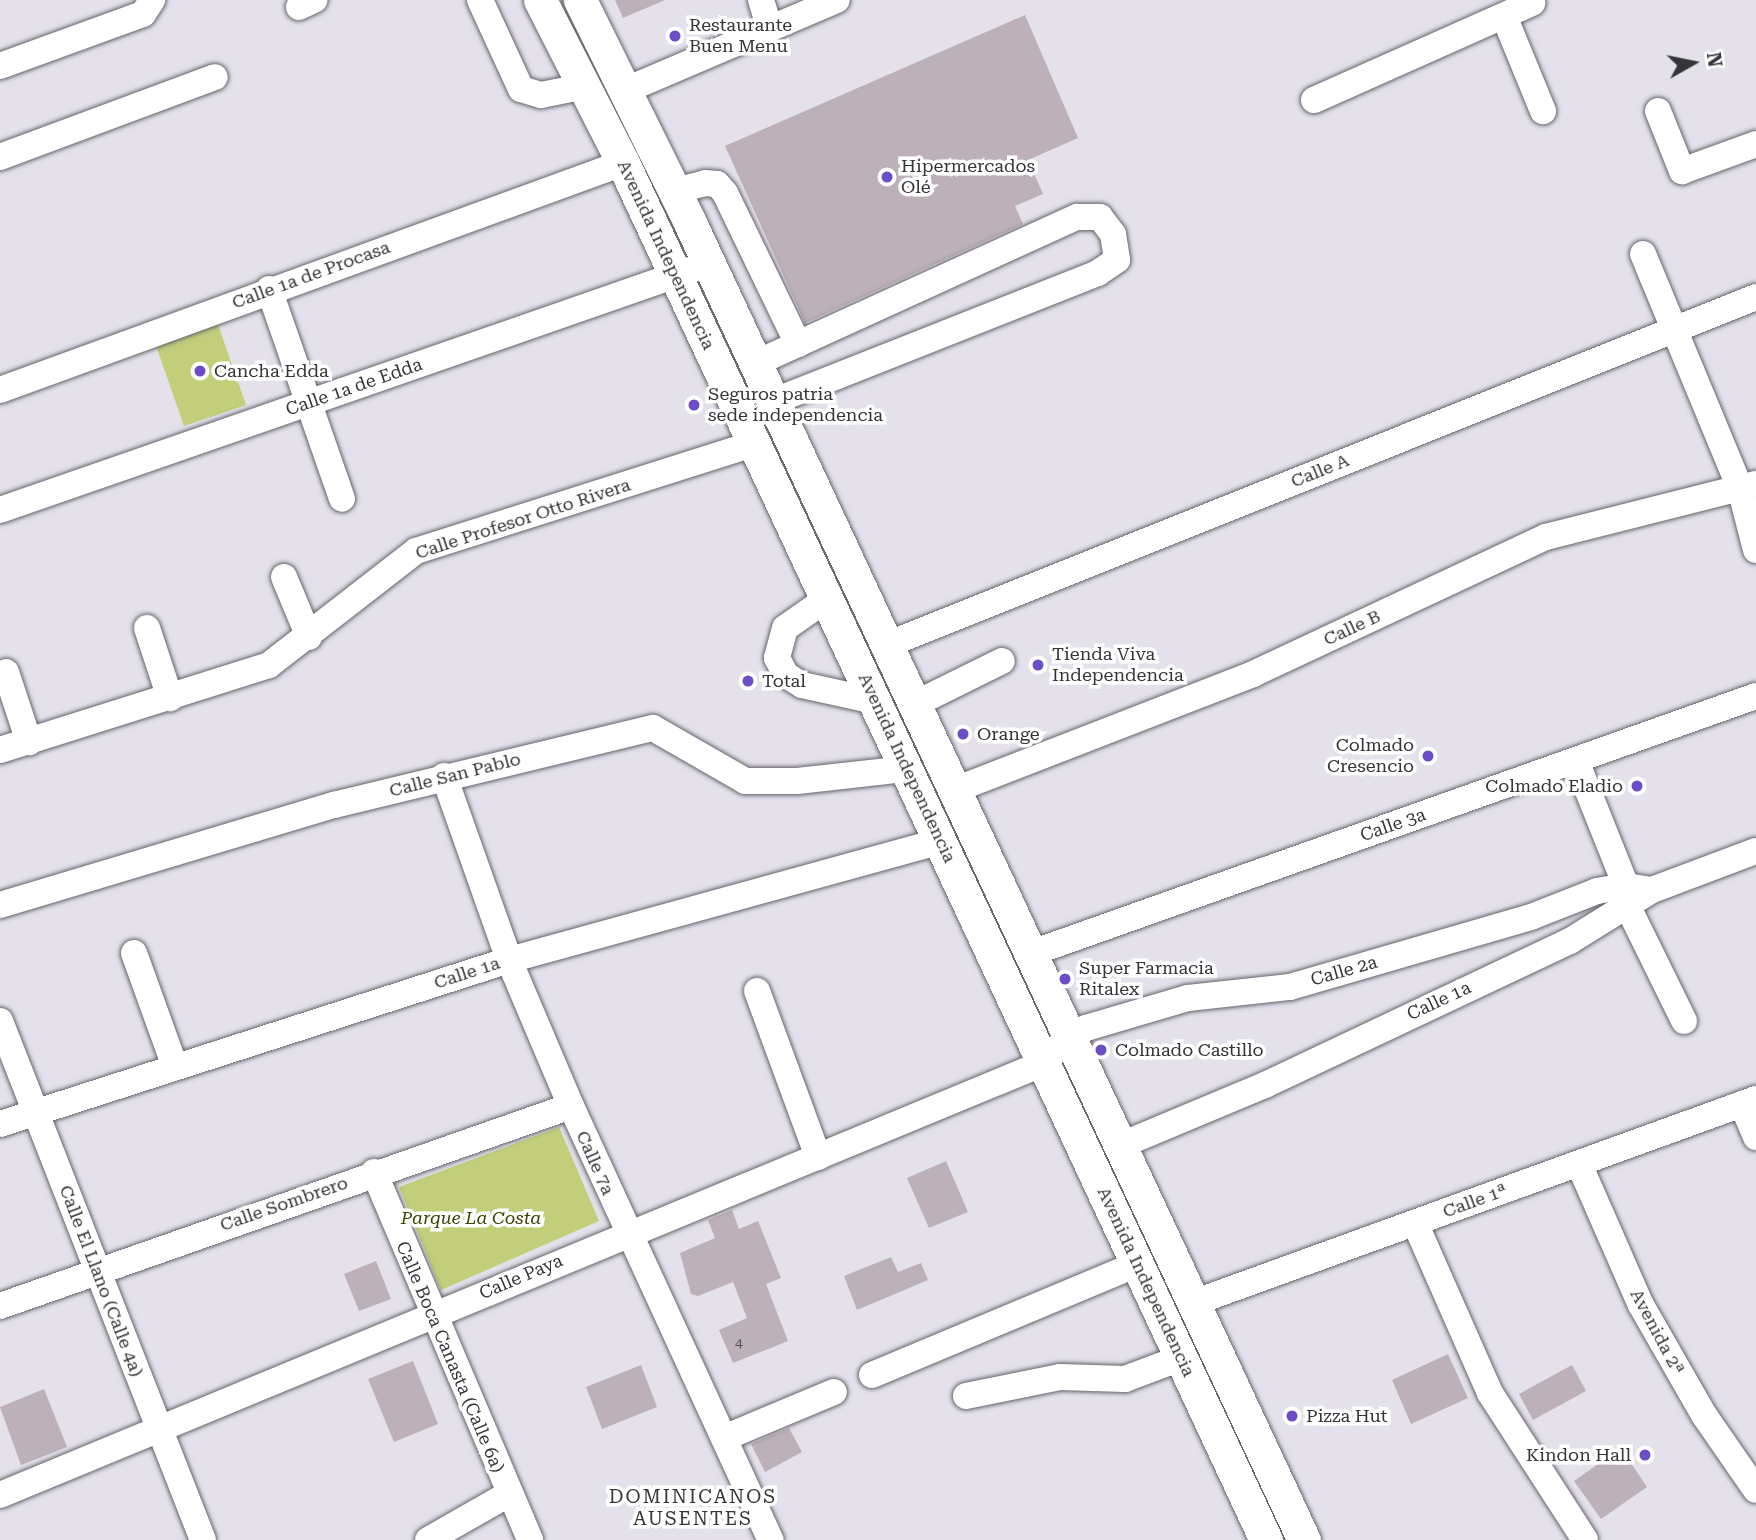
<!DOCTYPE html>
<html>
<head>
<meta charset="utf-8">
<style>
  body { margin:0 }
  #map { position:relative; width:1756px; height:1540px; overflow:hidden; background:#e4e1eb; font-family:"Roboto Serif",serif }
  div>[style] { position:absolute }
  .green>* { inset:0; background:#c2ce7a }
  .building>* { inset:0; background:#bcb1b8 }
  .roads { filter:drop-shadow(0 0 2px #66636c) drop-shadow(0 0 2px #66636c) }
  .minor>* { height:26px; margin:-13px; padding:0 13px; transform-origin:13px; border-radius:13px; background:#fff }
  .major>* { height:33px; margin:-16.5px; padding:0 16.5px; transform-origin:16.5px; border-radius:16.5px; background:#fff }
  .dots>* { width:19px; height:19px; translate:-50% -50%; box-sizing:border-box; border:4px solid #fff; border-radius:50% }
  span { translate:-50% -50%; white-space:nowrap; text-align:center; line-height:1.15; -webkit-text-stroke:7px #fff; paint-order:stroke }
  .number-label { font-size:14px; color:#575358 }
  .number-label span { -webkit-text-stroke-width:0 }
  .poi-label { font-size:18px; color:#353438 }
  .left { translate:0 -50%; text-align:left }
  .right { translate:-100% -50%; text-align:right }
  .street-label { font-size:18px; color:#353438 }
  .park-label { font-size:18px; color:#3d4200; font-style:italic }
  .neighbourhood-label { font-size:19px; color:#353438; letter-spacing:2px }
  .north { position:absolute; left:1658px; top:28px; width:70px; height:70px; -webkit-text-stroke:5px #fff; paint-order:stroke; rotate:81deg; font-size:19px; font-weight:700; line-height:28px; text-align:center; color:#353438 }
  .north::after { content:''; display:block; margin:auto; width:24px; height:32px; background:#353438; clip-path:polygon(50% 0,100% 100%,50% 72%,0 100%) }
</style>
</head>
<body>
<div id="map">
  <div class="green">
    <i style="clip-path:polygon(215px 316px,246px 405px,184px 426px,153px 337px)"></i>
    <i style="clip-path:polygon(559px 1127px,599px 1221px,441px 1290px,399px 1187px)"></i>
  </div>
  <div class="building">
    <i style="clip-path:polygon(615px 0,665px 0,623px 18px)"></i>
    <i style="clip-path:polygon(1025px 15px,1078px 138px,1028px 160px,1043px 194px,1015px 206px,1023px 224px,805px 323px,725px 146px)"></i>
    <i style="clip-path:polygon(946px 1161px,968px 1212px,929px 1228px,907px 1178px)"></i>
    <i style="clip-path:polygon(732px 1210px,739px 1229px,758px 1221px,781px 1278px,766px 1284px,788px 1341px,733px 1363px,719px 1330px,747px 1318px,733px 1282px,698px 1296px,691px 1294px,680px 1253px,715px 1238px,708px 1220px)"></i>
    <i style="clip-path:polygon(891px 1257px,898px 1272px,921px 1263px,928px 1280px,857px 1310px,844px 1276px)"></i>
    <i style="clip-path:polygon(376px 1261px,391px 1299px,359px 1311px,344px 1274px)"></i>
    <i style="clip-path:polygon(1448px 1354px,1468px 1398px,1411px 1424px,1392px 1380px)"></i>
    <i style="clip-path:polygon(413px 1361px,438px 1424px,394px 1442px,368px 1379px)"></i>
    <i style="clip-path:polygon(641px 1365px,657px 1407px,602px 1429px,586px 1387px)"></i>
    <i style="clip-path:polygon(1572px 1365px,1586px 1391px,1533px 1420px,1519px 1394px)"></i>
    <i style="clip-path:polygon(44px 1389px,67px 1447px,21px 1465px,0 1407px)"></i>
    <i style="clip-path:polygon(789px 1428px,802px 1452px,765px 1472px,751px 1444px)"></i>
    <i style="clip-path:polygon(1621px 1448px,1647px 1487px,1601px 1519px,1574px 1481px)"></i>
  </div>
  <div class="roads">
    <div class="minor">
      <i style="left:480px;top:0;width:98px;rotate:65.3deg"></i>
      <i style="left:521px;top:89px;width:21px;rotate:17deg"></i>
      <i style="left:541px;top:95px;width:46px;rotate:-11.3deg"></i>
      <i style="left:761px;top:0;width:30px;rotate:73deg"></i>
      <i style="left:299px;top:7px;width:17px;rotate:-25deg"></i>
      <i style="left:1504px;top:16px;width:103px;rotate:67.7deg"></i>
      <i style="left:0;top:66px;width:152px;rotate:-20deg"></i>
      <i style="left:143px;top:14px;width:17px;rotate:-57deg"></i>
      <i style="left:626px;top:90px;width:229px;rotate:-23.1deg"></i>
      <i style="left:1314px;top:100px;width:239px;rotate:-24deg"></i>
      <i style="left:1658px;top:111px;width:65px;rotate:68.2deg"></i>
      <i style="left:1682px;top:171px;width:79px;rotate:-20deg"></i>
      <i style="left:0;top:157px;width:229px;rotate:-20.4deg"></i>
      <i style="left:674px;top:191px;width:32px;rotate:-14deg"></i>
      <i style="left:705px;top:183px;width:12px;rotate:5deg"></i>
      <i style="left:717px;top:184px;width:12px;rotate:48deg"></i>
      <i style="left:725px;top:193px;width:168px;rotate:64.2deg"></i>
      <i style="left:1643px;top:254px;width:253px;rotate:67.5deg"></i>
      <i style="left:1740px;top:488px;width:64px;rotate:75.5deg"></i>
      <i style="left:269px;top:289px;width:222px;rotate:70.8deg"></i>
      <i style="left:754px;top:364px;width:355px;rotate:-24.5deg"></i>
      <i style="left:1077px;top:217px;width:23px"></i>
      <i style="left:1100px;top:217px;width:21px;rotate:53deg"></i>
      <i style="left:1113px;top:234px;width:26px;rotate:81deg"></i>
      <i style="left:1117px;top:260px;width:23px;rotate:146deg"></i>
      <i style="left:1098px;top:273px;width:351px;rotate:158.4deg"></i>
      <i style="left:0;top:390px;width:663px;rotate:-20.02deg"></i>
      <i style="left:0;top:510px;width:750px;rotate:-19.16deg"></i>
      <i style="left:284px;top:577px;width:65px;rotate:67.4deg"></i>
      <i style="left:828px;top:598px;width:52px;rotate:145.1deg"></i>
      <i style="left:785px;top:628px;width:31px;rotate:105deg"></i>
      <i style="left:777px;top:658px;width:19px;rotate:62deg"></i>
      <i style="left:786px;top:675px;width:19px;rotate:32deg"></i>
      <i style="left:802px;top:685px;width:75px;rotate:12.4deg"></i>
      <i style="left:147px;top:628px;width:74px;rotate:71.8deg"></i>
      <i style="left:884px;top:646px;width:939px;rotate:-21.81deg"></i>
      <i style="left:6px;top:672px;width:74px;rotate:71.8deg"></i>
      <i style="left:913px;top:705px;width:99px;rotate:-26.3deg"></i>
      <i style="left:0;top:750px;width:282px;rotate:-17.5deg"></i>
      <i style="left:269px;top:665px;width:186px;rotate:-37.8deg"></i>
      <i style="left:416px;top:551px;width:355px;rotate:-17.6deg"></i>
      <i style="left:1576px;top:761px;width:135px;rotate:68.2deg"></i>
      <i style="left:444px;top:776px;width:195px;rotate:70.5deg"></i>
      <i style="left:509px;top:960px;width:159px;rotate:67deg"></i>
      <i style="left:571px;top:1106px;width:478px;rotate:65.3deg"></i>
      <i style="left:952px;top:791px;width:323px;rotate:-21.2deg"></i>
      <i style="left:1253px;top:674px;width:323px;rotate:-25.1deg"></i>
      <i style="left:1546px;top:537px;width:217px;rotate:-14.2deg"></i>
      <i style="left:0;top:905px;width:349px;rotate:-16.7deg"></i>
      <i style="left:334px;top:805px;width:328px;rotate:-13.6deg"></i>
      <i style="left:653px;top:728px;width:106px;rotate:29.9deg"></i>
      <i style="left:745px;top:781px;width:52px"></i>
      <i style="left:797px;top:781px;width:110px;rotate:-6.3deg"></i>
      <i style="left:1628px;top:907px;width:127px;rotate:63.8deg"></i>
      <i style="left:134px;top:953px;width:121px;rotate:70.2deg"></i>
      <i style="left:1029px;top:954px;width:771px;rotate:-19.54deg"></i>
      <i style="left:757px;top:991px;width:177px;rotate:69.8deg"></i>
      <i style="left:0;top:1021px;width:557px;rotate:68.64deg"></i>
      <i style="left:1742px;top:1104px;width:36px;rotate:67deg"></i>
      <i style="left:0;top:1124px;width:535px;rotate:-17.86deg"></i>
      <i style="left:509px;top:960px;width:447px;rotate:-15.4deg"></i>
      <i style="left:1119px;top:1146px;width:158px;rotate:-22.7deg"></i>
      <i style="left:1265px;top:1085px;width:337px;rotate:-25.3deg"></i>
      <i style="left:1570px;top:941px;width:97px;rotate:-31.9deg"></i>
      <i style="left:1652px;top:890px;width:111px;rotate:-20.6deg"></i>
      <i style="left:1579px;top:1164px;width:154px;rotate:66.3deg"></i>
      <i style="left:1641px;top:1305px;width:127px;rotate:60.2deg"></i>
      <i style="left:1704px;top:1415px;width:91px;rotate:55.3deg"></i>
      <i style="left:374px;top:1172px;width:400px;rotate:67deg"></i>
      <i style="left:1415px;top:1223px;width:186px;rotate:66.2deg"></i>
      <i style="left:1490px;top:1393px;width:175px;rotate:57.1deg"></i>
      <i style="left:1193px;top:1303px;width:599px;rotate:-19.92deg"></i>
      <i style="left:0;top:1306px;width:605px;rotate:-19.3deg"></i>
      <i style="left:872px;top:1375px;width:287px;rotate:-22.7deg"></i>
      <i style="left:966px;top:1396px;width:96px;rotate:-11.4deg"></i>
      <i style="left:1060px;top:1377px;width:65px;rotate:1.8deg"></i>
      <i style="left:1125px;top:1379px;width:60px;rotate:-20.6deg"></i>
      <i style="left:724px;top:1438px;width:119px;rotate:-22.7deg"></i>
      <i style="left:0;top:1495px;width:1130px;rotate:-22.48deg"></i>
      <i style="left:1044px;top:1063px;width:36px;rotate:-48deg"></i>
      <i style="left:1068px;top:1036px;width:20px;rotate:-24deg"></i>
      <i style="left:1086px;top:1028px;width:106px;rotate:-16.4deg"></i>
      <i style="left:1188px;top:998px;width:103px;rotate:-6.2deg"></i>
      <i style="left:1290px;top:987px;width:251px;rotate:-16.2deg"></i>
      <i style="left:1531px;top:917px;width:71px;rotate:-21.5deg"></i>
      <i style="left:1597px;top:891px;width:29px;rotate:-10deg"></i>
      <i style="left:1626px;top:886px;width:26px;rotate:9deg"></i>
      <i style="left:428px;top:1540px;width:91px;rotate:-29.7deg"></i>
    </div>
    <div class="major">
      <i style="left:540px;top:0;width:183px;rotate:63deg"></i>
      <i style="left:623px;top:163px;width:1520px;rotate:64.97deg"></i>
      <i style="left:580px;top:0;width:251px;rotate:63.7deg"></i>
      <i style="left:691px;top:225px;width:1451px;rotate:65.01deg"></i>
    </div>
  </div>
  <div class="dots">
    <i style="left:675px;top:36px;background:#6b4dc6"></i>
    <i style="left:887px;top:177px;background:#6b4dc6"></i>
    <i style="left:200px;top:371px;background:#6b4dc6"></i>
    <i style="left:694px;top:405px;background:#6b4dc6"></i>
    <i style="left:1038px;top:665px;background:#6b4dc6"></i>
    <i style="left:748px;top:681px;background:#6b4dc6"></i>
    <i style="left:963px;top:734px;background:#6b4dc6"></i>
    <i style="left:1428px;top:756px;background:#6b4dc6"></i>
    <i style="left:1637px;top:786px;background:#6b4dc6"></i>
    <i style="left:1065px;top:979px;background:#6b4dc6"></i>
    <i style="left:1101px;top:1050px;background:#6b4dc6"></i>
    <i style="left:1292px;top:1416px;background:#6b4dc6"></i>
    <i style="left:1645px;top:1455px;background:#6b4dc6"></i>
  </div>
  <div class="number-label">
    <span style="left:739px;top:1342px">4</span>
  </div>
  <div class="poi-label">
    <span class="left" style="left:689px;top:36px">Restaurante<br>Buen Menu</span>
    <span class="left" style="left:901px;top:177px">Hipermercados<br>Olé</span>
    <span class="left" style="left:214px;top:371px">Cancha Edda</span>
    <span class="left" style="left:708px;top:405px">Seguros patria<br>sede independencia</span>
    <span class="left" style="left:1052px;top:665px">Tienda Viva<br>Independencia</span>
    <span class="left" style="left:762px;top:681px">Total</span>
    <span class="left" style="left:977px;top:734px">Orange</span>
    <span class="right" style="left:1414px;top:756px">Colmado<br>Cresencio</span>
    <span class="right" style="left:1623px;top:786px">Colmado Eladio</span>
    <span class="left" style="left:1079px;top:979px">Super Farmacia<br>Ritalex</span>
    <span class="left" style="left:1115px;top:1050px">Colmado Castillo</span>
    <span class="left" style="left:1306px;top:1416px">Pizza Hut</span>
    <span class="right" style="left:1631px;top:1455px">Kindon Hall</span>
  </div>
  <div class="street-label">
    <span style="left:666px;top:255px;rotate:65deg">Avenida Independencia</span>
    <span style="left:311px;top:275px;rotate:-20deg">Calle 1a de Procasa</span>
    <span style="left:354px;top:387px;rotate:-19deg">Calle 1a de Edda</span>
    <span style="left:1320px;top:471px;rotate:-22deg">Calle A</span>
    <span style="left:523px;top:519px;rotate:-18deg">Calle Profesor Otto Rivera</span>
    <span style="left:1352px;top:628px;rotate:-25deg">Calle B</span>
    <span style="left:907px;top:768px;rotate:65deg">Avenida Independencia</span>
    <span style="left:455px;top:775px;rotate:-14deg">Calle San Pablo</span>
    <span style="left:1393px;top:825px;rotate:-19deg">Calle 3a</span>
    <span style="left:1344px;top:971px;rotate:-16deg">Calle 2a</span>
    <span style="left:467px;top:973px;rotate:-18deg">Calle 1a</span>
    <span style="left:1439px;top:1001px;rotate:-25deg">Calle 1a</span>
    <span style="left:595px;top:1163px;rotate:66deg">Calle 7a</span>
    <span style="left:1475px;top:1201px;rotate:-20deg">Calle 1ª</span>
    <span style="left:284px;top:1204px;rotate:-19deg">Calle Sombrero</span>
    <span style="left:521px;top:1277px;rotate:-23deg">Calle Paya</span>
    <span style="left:101px;top:1281px;rotate:69deg">Calle El Llano (Calle 4a)</span>
    <span style="left:1146px;top:1282px;rotate:65deg">Avenida Independencia</span>
    <span style="left:1657px;top:1332px;rotate:62deg">Avenida 2ª</span>
    <span style="left:450px;top:1357px;rotate:67deg">Calle Boca Canasta (Calle 6a)</span>
  </div>
  <div class="park-label">
    <span style="left:471px;top:1218px">Parque La Costa</span>
  </div>
  <div class="neighbourhood-label">
    <span style="left:693px;top:1508px">DOMINICANOS<br>AUSENTES</span>
  </div>
  <div class="north">N</div>
</div>
</body>
</html>
